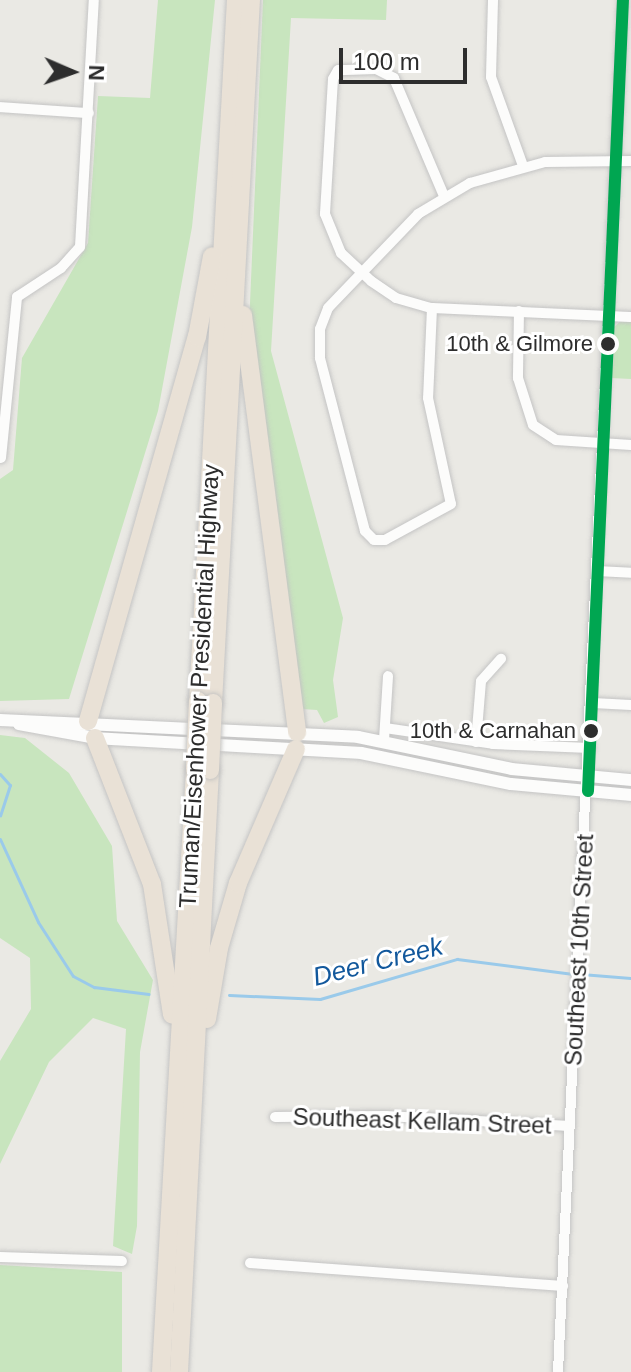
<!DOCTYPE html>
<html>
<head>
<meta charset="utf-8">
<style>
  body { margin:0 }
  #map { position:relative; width:631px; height:1372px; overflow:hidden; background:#eae9e4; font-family:Arial,sans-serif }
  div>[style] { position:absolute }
  .green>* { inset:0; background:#c8e5be }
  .stream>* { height:3px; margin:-1.5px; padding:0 1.5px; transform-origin:1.5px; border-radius:1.5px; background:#9acaea }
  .roads { filter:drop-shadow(0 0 2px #c4c4c4) drop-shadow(0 0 2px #c4c4c4) }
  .minor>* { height:10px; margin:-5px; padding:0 5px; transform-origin:5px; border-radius:5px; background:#fcfcfb }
  .tertiary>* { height:12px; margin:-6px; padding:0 6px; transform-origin:6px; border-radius:6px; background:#fcfcfb }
  .motorway>* { height:18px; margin:-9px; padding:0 9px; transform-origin:9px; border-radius:9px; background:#e9e1d6 }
  .bridges { filter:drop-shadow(0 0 2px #c6c5c3) drop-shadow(0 0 2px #c6c5c3) }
  .motorway-bridge>* { height:18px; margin:-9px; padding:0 9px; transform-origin:9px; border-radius:9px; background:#e9e1d6 }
  .bus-1>* { height:12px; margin:-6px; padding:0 6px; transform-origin:6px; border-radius:6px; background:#00a651 }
  .dots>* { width:22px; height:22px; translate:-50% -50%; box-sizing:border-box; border:4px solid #fff; border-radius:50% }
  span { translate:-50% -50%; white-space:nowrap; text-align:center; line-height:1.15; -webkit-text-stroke:6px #fff; paint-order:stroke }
  .bus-label { font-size:22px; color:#2d2d2d }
  .right { translate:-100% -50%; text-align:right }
  .street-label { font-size:24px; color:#2d2d2d }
  .water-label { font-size:26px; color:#12589c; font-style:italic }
  .north { position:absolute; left:32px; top:32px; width:80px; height:80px; -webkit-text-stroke:6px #fff; paint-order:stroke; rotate:92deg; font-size:22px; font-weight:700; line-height:32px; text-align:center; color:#2d2d2d }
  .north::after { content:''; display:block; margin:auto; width:28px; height:36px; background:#2d2d2d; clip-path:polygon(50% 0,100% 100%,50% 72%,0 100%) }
  .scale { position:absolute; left:339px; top:48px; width:128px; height:36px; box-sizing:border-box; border:4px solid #2d2d2d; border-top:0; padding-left:10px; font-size:24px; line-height:28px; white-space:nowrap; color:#2d2d2d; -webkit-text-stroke:6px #fff; paint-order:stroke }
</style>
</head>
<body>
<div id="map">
  <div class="green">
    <i style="clip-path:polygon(158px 0,215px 0,192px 227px,158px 411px,69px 699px,0 701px,0 479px,13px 470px,22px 358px,88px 243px,98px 96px,150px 98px)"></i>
    <i style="clip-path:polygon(263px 0,387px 0,386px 20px,291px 18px,271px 351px,343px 618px,333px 680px,338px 717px,324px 723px,317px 710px,302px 709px,249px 327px)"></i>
    <i style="clip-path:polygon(622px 320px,631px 320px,631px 379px,611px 378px,613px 328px)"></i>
    <i style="clip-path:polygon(0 735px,25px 738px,69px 773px,112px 846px,117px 921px,153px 980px,140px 1052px,137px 1226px,132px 1254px,113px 1246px,126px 1029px,93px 1018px,49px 1062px,0 1164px,0 1061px,31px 1009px,30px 958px,0 938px)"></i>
    <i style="clip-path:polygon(0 1265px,122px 1272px,122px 1372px,0 1372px)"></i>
  </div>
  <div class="stream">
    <i style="left:0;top:774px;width:15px;rotate:48deg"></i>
    <i style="left:10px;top:785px;width:32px;rotate:108deg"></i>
    <i style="left:0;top:839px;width:91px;rotate:65.4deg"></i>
    <i style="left:38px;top:922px;width:64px;rotate:57.1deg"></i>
    <i style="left:73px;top:976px;width:24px;rotate:28deg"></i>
    <i style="left:94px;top:987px;width:55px;rotate:7.3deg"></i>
    <i style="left:581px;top:974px;width:50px;rotate:4.6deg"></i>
    <i style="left:229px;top:995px;width:91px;rotate:2.5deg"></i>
    <i style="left:320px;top:999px;width:143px;rotate:-16.3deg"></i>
    <i style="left:457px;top:959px;width:117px;rotate:7.4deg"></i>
  </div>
  <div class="roads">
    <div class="minor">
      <i style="left:493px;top:0;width:77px;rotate:91.5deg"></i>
      <i style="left:491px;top:77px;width:95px;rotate:70.2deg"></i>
      <i style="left:0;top:107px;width:89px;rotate:3.9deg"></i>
      <i style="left:444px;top:196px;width:128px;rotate:-113deg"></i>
      <i style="left:394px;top:78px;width:20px;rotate:-153deg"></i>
      <i style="left:376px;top:69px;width:38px;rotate:178deg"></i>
      <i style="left:338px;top:70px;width:10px;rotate:119deg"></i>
      <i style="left:333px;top:79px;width:135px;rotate:93.4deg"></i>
      <i style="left:325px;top:214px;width:42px;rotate:67.7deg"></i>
      <i style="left:341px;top:253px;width:41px;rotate:43deg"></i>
      <i style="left:371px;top:281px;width:30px;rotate:34deg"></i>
      <i style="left:396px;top:298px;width:37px;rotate:16deg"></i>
      <i style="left:432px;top:308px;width:199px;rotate:2.6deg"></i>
      <i style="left:432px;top:308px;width:90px;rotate:92.5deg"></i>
      <i style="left:428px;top:398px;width:108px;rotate:77.8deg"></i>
      <i style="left:451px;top:504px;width:75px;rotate:151.4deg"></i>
      <i style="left:385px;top:540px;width:11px;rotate:180deg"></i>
      <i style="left:374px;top:540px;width:13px;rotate:-135deg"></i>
      <i style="left:365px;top:531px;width:179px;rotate:-104.6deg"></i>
      <i style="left:320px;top:358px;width:29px;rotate:-90deg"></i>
      <i style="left:320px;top:329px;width:22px;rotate:-69deg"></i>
      <i style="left:328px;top:308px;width:130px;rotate:-46.2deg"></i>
      <i style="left:418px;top:214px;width:61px;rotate:-30.8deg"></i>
      <i style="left:470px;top:183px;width:78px;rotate:-15.6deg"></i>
      <i style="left:545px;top:162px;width:86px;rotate:-0.7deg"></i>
      <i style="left:519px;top:311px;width:67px;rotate:90.9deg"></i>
      <i style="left:518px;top:378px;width:49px;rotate:72.3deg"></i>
      <i style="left:533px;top:425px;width:27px;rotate:33deg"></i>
      <i style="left:556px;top:440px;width:75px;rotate:3.8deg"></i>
      <i style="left:1px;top:458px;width:162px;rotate:-84.3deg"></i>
      <i style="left:17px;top:297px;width:53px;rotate:-33.4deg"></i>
      <i style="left:61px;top:268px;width:28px;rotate:-48deg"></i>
      <i style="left:80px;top:247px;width:247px;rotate:-86.8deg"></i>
      <i style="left:597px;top:571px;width:34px;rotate:3deg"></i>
      <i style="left:593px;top:703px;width:38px;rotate:3deg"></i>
      <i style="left:385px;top:728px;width:109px;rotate:8.4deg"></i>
      <i style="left:493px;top:744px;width:97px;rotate:2.4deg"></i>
      <i style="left:384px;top:740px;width:64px;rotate:-86.4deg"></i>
      <i style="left:476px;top:742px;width:61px;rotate:-85.3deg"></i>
      <i style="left:481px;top:681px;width:30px;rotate:-48deg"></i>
      <i style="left:275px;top:1117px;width:111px;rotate:-0.5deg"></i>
      <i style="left:386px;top:1116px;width:184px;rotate:3.1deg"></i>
      <i style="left:0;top:1257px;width:122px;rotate:1.9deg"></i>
      <i style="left:250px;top:1263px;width:314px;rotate:4.2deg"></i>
      <i style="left:558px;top:1372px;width:1374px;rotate:-87.29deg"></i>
    </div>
    <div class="tertiary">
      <i style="left:0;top:720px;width:358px;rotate:2.7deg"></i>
      <i style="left:358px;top:737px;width:157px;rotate:11.7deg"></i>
      <i style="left:512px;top:769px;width:120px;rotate:5.3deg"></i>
      <i style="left:19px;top:724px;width:77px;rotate:10.4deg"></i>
      <i style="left:95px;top:738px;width:266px;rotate:3.2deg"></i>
      <i style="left:361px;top:753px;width:153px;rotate:11.7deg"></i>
      <i style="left:511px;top:784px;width:121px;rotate:5.2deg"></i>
    </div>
    <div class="motorway">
      <i style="left:243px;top:315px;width:421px;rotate:82.6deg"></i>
      <i style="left:198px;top:701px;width:702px;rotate:-86.9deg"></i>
      <i style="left:213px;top:703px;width:704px;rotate:-86.91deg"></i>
      <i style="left:88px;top:721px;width:399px;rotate:-74.2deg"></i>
      <i style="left:197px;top:337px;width:82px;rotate:-79.5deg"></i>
      <i style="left:95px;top:738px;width:157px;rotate:68.7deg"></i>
      <i style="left:152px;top:884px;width:132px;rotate:81.3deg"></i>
      <i style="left:207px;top:1019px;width:72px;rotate:-80.4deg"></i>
      <i style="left:219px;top:948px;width:68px;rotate:-73.7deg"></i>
      <i style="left:238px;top:883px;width:146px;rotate:-66.6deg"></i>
      <i style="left:161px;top:1372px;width:604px;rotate:-86.77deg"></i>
      <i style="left:179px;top:1372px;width:603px;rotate:-87.05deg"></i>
    </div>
  </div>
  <div class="bridges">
    <div class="motorway-bridge">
      <i style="left:195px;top:769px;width:68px;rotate:-87.5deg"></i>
      <i style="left:210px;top:770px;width:67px;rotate:-87.4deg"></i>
    </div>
  </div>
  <div class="bus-1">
    <i style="left:588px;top:791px;width:792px;rotate:-87.47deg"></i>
  </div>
  <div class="dots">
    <i style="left:608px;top:344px;background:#2d2d2d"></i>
    <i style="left:591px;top:731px;background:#2d2d2d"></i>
  </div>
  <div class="bus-label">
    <span class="right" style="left:593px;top:344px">10th &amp; Gilmore</span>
    <span class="right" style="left:576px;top:731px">10th &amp; Carnahan</span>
  </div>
  <div class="street-label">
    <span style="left:199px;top:686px;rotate:-87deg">Truman/Eisenhower Presidential Highway</span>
    <span style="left:579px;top:950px;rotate:-87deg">Southeast 10th Street</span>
    <span style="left:422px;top:1121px;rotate:2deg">Southeast Kellam Street</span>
  </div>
  <div class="water-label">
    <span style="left:378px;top:962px;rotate:-14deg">Deer Creek</span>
  </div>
  <div class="north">N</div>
  <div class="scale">100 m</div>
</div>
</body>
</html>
